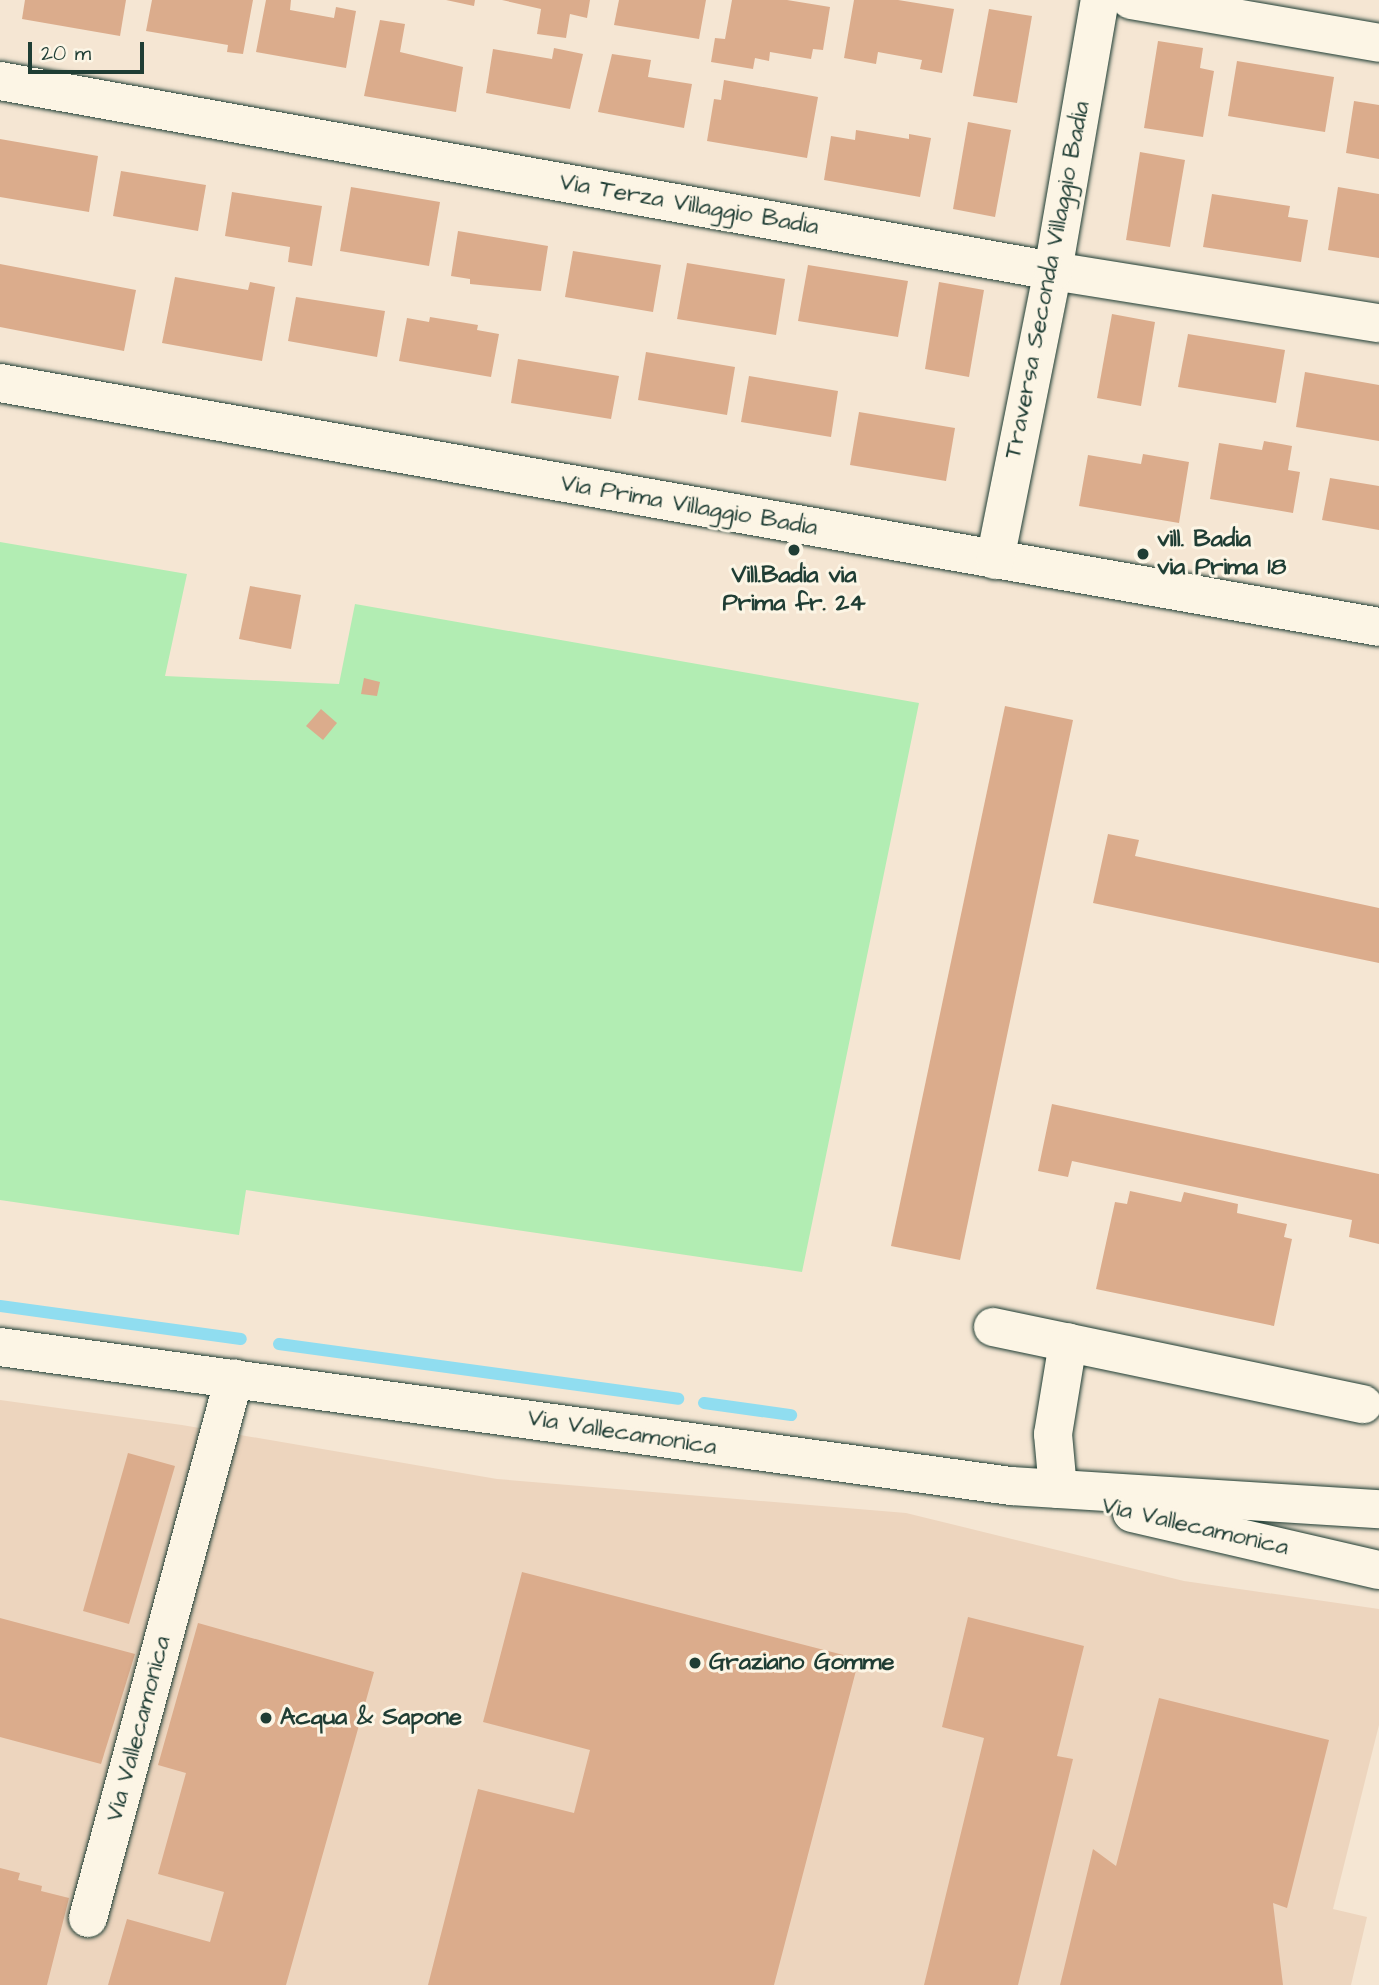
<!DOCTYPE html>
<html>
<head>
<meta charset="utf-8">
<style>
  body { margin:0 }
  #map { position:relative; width:1379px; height:1985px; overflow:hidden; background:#f5e6d3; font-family:"Architects Daughter",sans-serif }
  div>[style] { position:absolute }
  .built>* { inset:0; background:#edd5be }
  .green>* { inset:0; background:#b2edb3 }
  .stream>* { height:12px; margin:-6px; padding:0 6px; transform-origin:6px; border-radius:6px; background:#90ddf0 }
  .building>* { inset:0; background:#dbac8c }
  .roads { filter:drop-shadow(0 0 2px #1f3d34) drop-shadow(0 0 2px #1f3d34) }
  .minor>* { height:38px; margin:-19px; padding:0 19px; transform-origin:19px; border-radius:19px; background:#fcf5e5 }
  .major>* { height:38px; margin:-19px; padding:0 19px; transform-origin:19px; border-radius:19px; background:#fcf5e5 }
  .dots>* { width:19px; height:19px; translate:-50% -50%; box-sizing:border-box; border:4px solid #fcf5e5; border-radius:50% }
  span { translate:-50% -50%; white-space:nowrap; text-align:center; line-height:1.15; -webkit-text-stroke:6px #fcf5e5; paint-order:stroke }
  .street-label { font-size:24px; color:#1f3d34 }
  .poi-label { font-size:24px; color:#1f3d34; font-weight:700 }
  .left { translate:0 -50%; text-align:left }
  .scale { position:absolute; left:28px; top:42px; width:116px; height:32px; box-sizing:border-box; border:4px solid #1f3d34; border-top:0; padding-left:9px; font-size:21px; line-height:24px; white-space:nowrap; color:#1f3d34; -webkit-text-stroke:5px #fcf5e5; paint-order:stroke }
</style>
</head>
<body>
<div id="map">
  <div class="built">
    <i style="clip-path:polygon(0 1400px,182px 1425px,497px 1479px,906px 1513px,1184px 1581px,1379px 1609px,1379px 1725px,1333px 1909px,1367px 1917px,1351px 1985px,0 1985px)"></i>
  </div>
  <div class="green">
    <i style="clip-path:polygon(0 542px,187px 574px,165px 676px,339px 684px,355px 604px,919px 703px,802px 1272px,246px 1190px,239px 1235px,0 1200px)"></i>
  </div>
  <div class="stream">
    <i style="left:0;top:1306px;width:243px;rotate:7.8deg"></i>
    <i style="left:279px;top:1344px;width:403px;rotate:7.8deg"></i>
    <i style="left:704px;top:1403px;width:88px;rotate:7.9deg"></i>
  </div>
  <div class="building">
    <i style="clip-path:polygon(25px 0,126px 0,120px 36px,22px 19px)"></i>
    <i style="clip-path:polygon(152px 0,253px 0,243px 54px,227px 52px,228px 45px,146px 31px)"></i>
    <i style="clip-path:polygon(266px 0,291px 0,290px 10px,334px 18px,336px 7px,356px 11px,346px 68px,256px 52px)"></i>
    <i style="clip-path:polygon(446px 0,475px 0,474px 6px)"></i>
    <i style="clip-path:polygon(502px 0,590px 0,587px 18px,570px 14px,566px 38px,537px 34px,541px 9px)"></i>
    <i style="clip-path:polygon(619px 0,706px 0,699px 39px,614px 25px)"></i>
    <i style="clip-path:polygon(732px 0,787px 0,830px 7px,823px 50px,813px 49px,811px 59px,770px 52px,769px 61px,755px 58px,753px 69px,711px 62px,715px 38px,725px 39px)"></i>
    <i style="clip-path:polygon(854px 0,898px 0,954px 9px,942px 73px,920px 69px,922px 60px,878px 52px,876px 64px,844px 58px)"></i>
    <i style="clip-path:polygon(989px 9px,1032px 16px,1017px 103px,973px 96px)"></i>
    <i style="clip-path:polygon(380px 20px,405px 24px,400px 52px,463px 67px,456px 112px,364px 96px)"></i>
    <i style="clip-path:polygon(1158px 41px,1203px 48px,1200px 68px,1214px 71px,1203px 137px,1144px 128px)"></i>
    <i style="clip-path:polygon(554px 48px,583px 54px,570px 109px,486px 93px,493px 49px,552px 59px)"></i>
    <i style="clip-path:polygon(612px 54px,651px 60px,648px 77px,692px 84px,684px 128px,598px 112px)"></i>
    <i style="clip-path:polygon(1237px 61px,1334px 77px,1325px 132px,1228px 116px)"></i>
    <i style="clip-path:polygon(724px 80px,818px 97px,807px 158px,707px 141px,714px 99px,721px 100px)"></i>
    <i style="clip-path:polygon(1354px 101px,1379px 105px,1379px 159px,1346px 153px)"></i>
    <i style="clip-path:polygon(968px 122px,1011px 130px,995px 217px,953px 209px)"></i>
    <i style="clip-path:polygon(856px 130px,909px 139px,909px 134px,931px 138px,920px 197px,824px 180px,831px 136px,855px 140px)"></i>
    <i style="clip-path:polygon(0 139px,98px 156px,89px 212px,0 197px)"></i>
    <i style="clip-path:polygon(1140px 152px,1185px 160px,1170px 247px,1126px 240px)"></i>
    <i style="clip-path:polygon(121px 171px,206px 185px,198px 231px,113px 216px)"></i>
    <i style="clip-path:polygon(351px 187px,440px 202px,429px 266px,340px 251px)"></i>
    <i style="clip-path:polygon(1338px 187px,1379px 194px,1379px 258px,1328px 250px)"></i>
    <i style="clip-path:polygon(232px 192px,322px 206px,312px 266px,288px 262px,290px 247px,225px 236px)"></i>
    <i style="clip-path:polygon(1212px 194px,1290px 206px,1288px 217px,1308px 220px,1301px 262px,1203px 247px)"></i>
    <i style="clip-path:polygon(458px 231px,548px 246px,541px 291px,470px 284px,470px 279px,451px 276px)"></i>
    <i style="clip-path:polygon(573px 251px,661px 265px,653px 312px,565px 297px)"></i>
    <i style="clip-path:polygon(687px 263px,785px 279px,776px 335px,677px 319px)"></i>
    <i style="clip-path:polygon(0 264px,136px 290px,124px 351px,0 327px)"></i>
    <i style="clip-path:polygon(808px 265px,908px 281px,898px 337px,798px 321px)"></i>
    <i style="clip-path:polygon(175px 277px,248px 290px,250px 282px,275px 287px,262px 361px,162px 343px)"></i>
    <i style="clip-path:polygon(939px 282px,984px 290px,969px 377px,925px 369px)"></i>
    <i style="clip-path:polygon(296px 297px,385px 311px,377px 357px,288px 341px)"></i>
    <i style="clip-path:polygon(1112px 314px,1155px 322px,1141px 406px,1097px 398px)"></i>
    <i style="clip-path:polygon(430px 317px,478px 325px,477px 330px,499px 334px,491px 377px,399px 361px,407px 318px,429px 322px)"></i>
    <i style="clip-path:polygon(1188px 334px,1285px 350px,1276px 403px,1178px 387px)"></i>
    <i style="clip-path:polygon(646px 352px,735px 367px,727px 415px,638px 400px)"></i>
    <i style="clip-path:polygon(518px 359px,619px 376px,611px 419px,511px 403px)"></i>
    <i style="clip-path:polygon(1305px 372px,1379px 385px,1379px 441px,1296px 427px)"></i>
    <i style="clip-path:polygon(749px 376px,838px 391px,831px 437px,741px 422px)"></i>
    <i style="clip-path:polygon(859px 412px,955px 428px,946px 481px,850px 465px)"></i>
    <i style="clip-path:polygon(1264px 441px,1292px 446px,1288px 470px,1300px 472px,1293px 513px,1210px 499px,1219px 443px,1262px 450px)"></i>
    <i style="clip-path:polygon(1143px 454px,1189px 462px,1179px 523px,1079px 506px,1088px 455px,1141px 464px)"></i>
    <i style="clip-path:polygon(1330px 478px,1379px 486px,1379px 530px,1322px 520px)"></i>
    <i style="clip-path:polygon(250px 586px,301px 595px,291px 649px,239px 639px)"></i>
    <i style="clip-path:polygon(364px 678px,380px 682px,377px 696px,361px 694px)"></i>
    <i style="clip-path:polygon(1005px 706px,1073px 720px,960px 1260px,891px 1246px)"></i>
    <i style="clip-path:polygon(321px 709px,337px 723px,323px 740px,306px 726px)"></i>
    <i style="clip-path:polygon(1108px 834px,1139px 840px,1135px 856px,1379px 908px,1379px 963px,1093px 903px)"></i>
    <i style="clip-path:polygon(1052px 1104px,1379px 1174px,1379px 1244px,1349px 1237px,1352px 1220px,1072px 1161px,1068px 1177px,1038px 1171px)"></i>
    <i style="clip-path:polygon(1130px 1191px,1181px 1202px,1184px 1192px,1238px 1204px,1237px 1213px,1287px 1224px,1284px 1237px,1292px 1239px,1274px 1326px,1096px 1289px,1115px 1202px,1127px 1204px)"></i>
    <i style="clip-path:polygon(128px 1453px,175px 1466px,129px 1624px,83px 1611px)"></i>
    <i style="clip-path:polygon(522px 1572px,859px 1659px,774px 1985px,428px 1985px,478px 1789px,574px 1813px,590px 1750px,483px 1722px)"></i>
    <i style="clip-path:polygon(968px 1617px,1084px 1646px,1057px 1756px,1073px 1759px,1018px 1985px,924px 1985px,984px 1738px,942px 1727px)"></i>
    <i style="clip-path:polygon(0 1618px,135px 1654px,101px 1764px,0 1737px)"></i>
    <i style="clip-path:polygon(198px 1623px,374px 1672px,286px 1985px,108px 1985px,127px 1919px,210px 1942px,224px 1892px,158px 1874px,186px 1773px,158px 1765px)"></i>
    <i style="clip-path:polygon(1159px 1698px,1329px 1740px,1287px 1908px,1273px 1903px,1283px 1985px,1060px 1985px,1093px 1849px,1116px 1866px)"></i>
    <i style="clip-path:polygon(0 1868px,20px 1873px,18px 1880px,42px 1886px,41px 1891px,69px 1898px,47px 1985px,0 1985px)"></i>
  </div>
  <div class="roads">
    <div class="minor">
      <i style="left:1131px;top:0;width:252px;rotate:9.8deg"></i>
      <i style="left:0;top:81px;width:1070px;rotate:10.23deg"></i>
      <i style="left:1053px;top:271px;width:330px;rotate:9.1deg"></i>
      <i style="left:0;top:383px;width:1400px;rotate:10.03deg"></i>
      <i style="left:995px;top:560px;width:295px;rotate:-78.7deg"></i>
      <i style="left:1053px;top:271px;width:275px;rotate:-80.2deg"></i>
      <i style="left:993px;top:1327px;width:378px;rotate:11.8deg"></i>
      <i style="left:1058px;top:1489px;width:55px;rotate:-95.2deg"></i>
      <i style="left:1053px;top:1434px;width:93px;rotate:-80.7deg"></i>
      <i style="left:88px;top:1918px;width:559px;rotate:-74.87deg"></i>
    </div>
    <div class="major">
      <i style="left:0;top:1347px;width:1021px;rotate:7.83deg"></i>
      <i style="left:1011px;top:1486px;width:369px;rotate:3.6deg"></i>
      <i style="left:1132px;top:1513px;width:253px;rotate:13deg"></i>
    </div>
  </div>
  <div class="dots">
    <i style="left:794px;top:550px;background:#1f3d34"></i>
    <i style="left:1143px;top:554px;background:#1f3d34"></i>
    <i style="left:695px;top:1663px;background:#1f3d34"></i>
    <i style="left:266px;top:1718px;background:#1f3d34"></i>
  </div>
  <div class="street-label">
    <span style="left:689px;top:205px;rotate:10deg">Via Terza Villaggio Badia</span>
    <span style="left:1048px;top:280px;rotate:-79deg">Traversa Seconda Villaggio Badia</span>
    <span style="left:689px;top:506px;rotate:10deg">Via Prima Villaggio Badia</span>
    <span style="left:622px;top:1433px;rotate:9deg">Via Vallecamonica</span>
    <span style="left:1195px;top:1527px;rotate:13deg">Via Vallecamonica</span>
    <span style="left:139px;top:1729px;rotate:-75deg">Via Vallecamonica</span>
  </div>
  <div class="poi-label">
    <span class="left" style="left:1157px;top:554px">vill. Badia<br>via Prima 18</span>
    <span style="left:794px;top:590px">Vill.Badia via<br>Prima fr. 24</span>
    <span class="left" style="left:709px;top:1663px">Graziano Gomme</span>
    <span class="left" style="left:280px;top:1718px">Acqua &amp; Sapone</span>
  </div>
  <div class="scale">20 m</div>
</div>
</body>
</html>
